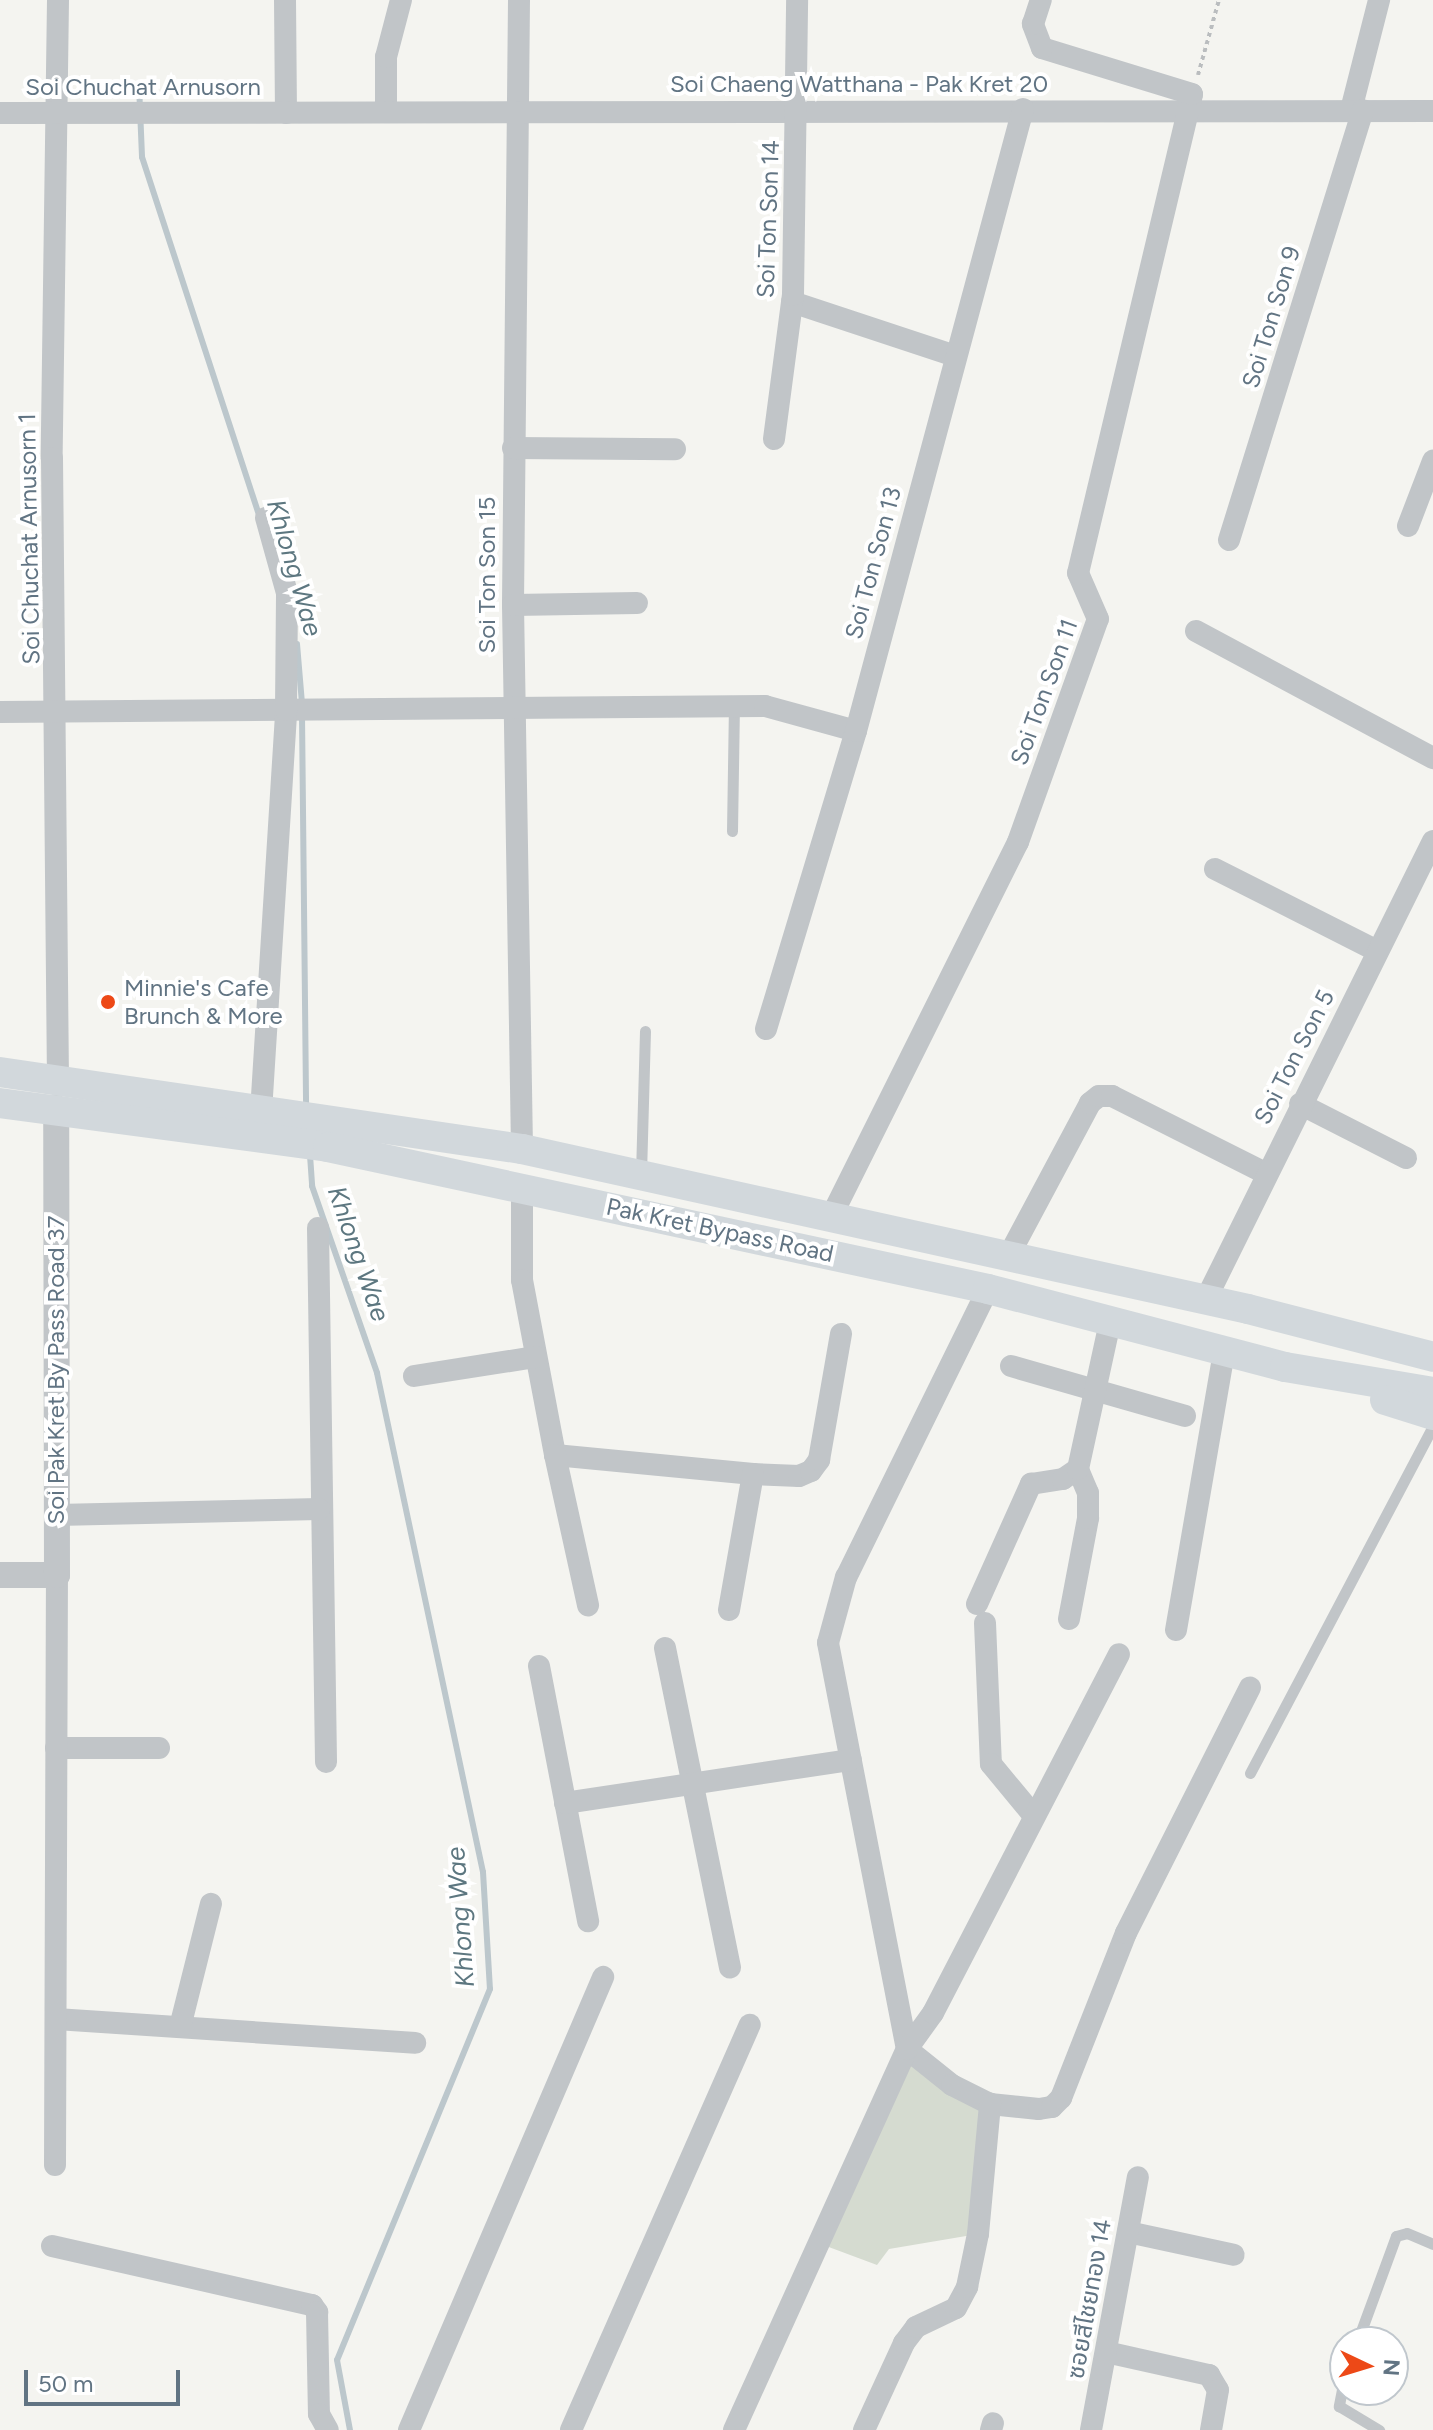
<!DOCTYPE html>
<html>
<head>
<meta charset="utf-8">
<style>
  body { margin:0 }
  #map { position:relative; width:1433px; height:2430px; overflow:hidden; background:#f4f4f0; font-family:Figtree,"Noto Sans Thai",sans-serif }
  div>[style] { position:absolute }
  .green>* { inset:0; background:#d5dbd0 }
  .stream>* { height:6px; margin:-3px; padding:0 3px; transform-origin:3px; border-radius:3px; background:#bcc7cc }
  .path>* { height:4px; margin-top:-2px; transform-origin:0; background:repeating-linear-gradient(90deg,#babdbf 0 4px,transparent 0 8px) }
  .service>* { height:11px; margin:-5.5px; padding:0 5.5px; transform-origin:5.5px; border-radius:5.5px; background:#c1c5c8 }
  .minor>* { height:22px; margin:-11px; padding:0 11px; transform-origin:11px; border-radius:11px; background:#c1c5c8 }
  .tertiary>* { height:26px; margin:-13px; padding:0 13px; transform-origin:13px; border-radius:13px; background:#c1c5c8 }
  .secondary>* { height:30px; margin:-15px; padding:0 15px; transform-origin:15px; border-radius:15px; background:#d2d8dc }
  .dots>* { width:22px; height:22px; translate:-50% -50%; box-sizing:border-box; border:4px solid #fff; border-radius:50% }
  span { translate:-50% -50%; white-space:nowrap; text-align:center; line-height:1.15; -webkit-text-stroke:8px #fff; paint-order:stroke }
  .street-label { font-size:24px; color:#617483 }
  .poi-label { font-size:24px; color:#617483 }
  .left { translate:0 -50%; text-align:left }
  .water-label { font-size:26px; color:#5d7780; font-style:italic }
  .north { position:absolute; left:1329px; top:2326px; width:80px; height:80px; box-sizing:border-box; background:#fff; border:2px solid #c0c7cd; border-radius:50%; rotate:94deg; font-size:22px; font-weight:700; line-height:32px; text-align:center; color:#617483 }
  .north::after { content:''; display:block; margin:auto; width:28px; height:36px; background:#ed4917; clip-path:polygon(50% 0,100% 100%,50% 72%,0 100%) }
  .scale { position:absolute; left:24px; top:2370px; width:156px; height:36px; box-sizing:border-box; border:4px solid #617483; border-top:0; padding-left:10px; font-size:24px; line-height:28px; white-space:nowrap; color:#617483; -webkit-text-stroke:6px #fff; paint-order:stroke }
</style>
</head>
<body>
<div id="map">
  <div class="green">
    <i style="clip-path:polygon(907px 2049px,990px 2104px,978px 2234px,889px 2249px,877px 2265px,818px 2243px)"></i>
  </div>
  <div class="stream">
    <i style="left:79px;top:83px;width:60px;rotate:1.9deg"></i>
    <i style="left:139px;top:85px;width:72px;rotate:87.6deg"></i>
    <i style="left:142px;top:157px;width:380px;rotate:71.9deg"></i>
    <i style="left:297px;top:644px;width:60px;rotate:85.2deg"></i>
    <i style="left:302px;top:715px;width:393px;rotate:89.4deg"></i>
    <i style="left:310px;top:1155px;width:31px;rotate:86deg"></i>
    <i style="left:312px;top:1186px;width:198px;rotate:70.8deg"></i>
    <i style="left:377px;top:1373px;width:510px;rotate:78.01deg"></i>
    <i style="left:483px;top:1872px;width:117px;rotate:86.6deg"></i>
    <i style="left:490px;top:1989px;width:401px;rotate:112.4deg"></i>
    <i style="left:337px;top:2360px;width:71px;rotate:79.5deg"></i>
  </div>
  <div class="path">
    <i style="left:1198px;top:75px;width:78px;rotate:-74.4deg"></i>
  </div>
  <div class="service">
    <i style="left:732px;top:831px;width:125px;rotate:-89.1deg"></i>
    <i style="left:641px;top:1174px;width:143px;rotate:-88.4deg"></i>
    <i style="left:1250px;top:1773px;width:392px;rotate:-62.2deg"></i>
    <i style="left:1357px;top:2342px;width:113px;rotate:-69.8deg"></i>
    <i style="left:1396px;top:2236px;width:11px;rotate:-15deg"></i>
    <i style="left:1407px;top:2233px;width:28px;rotate:23deg"></i>
    <i style="left:1345px;top:2374px;width:33px;rotate:101deg"></i>
    <i style="left:1339px;top:2406px;width:47px;rotate:31deg"></i>
  </div>
  <div class="minor">
    <i style="left:58px;top:0;width:458px;rotate:90.8deg"></i>
    <i style="left:52px;top:458px;width:620px;rotate:89.45deg"></i>
    <i style="left:285px;top:0;width:113px;rotate:89.5deg"></i>
    <i style="left:519px;top:0;width:605px;rotate:90.57deg"></i>
    <i style="left:513px;top:605px;width:544px;rotate:89.05deg"></i>
    <i style="left:386px;top:109px;width:52px;rotate:-90deg"></i>
    <i style="left:386px;top:57px;width:59px;rotate:-75.3deg"></i>
    <i style="left:1351px;top:110px;width:114px;rotate:-75.7deg"></i>
    <i style="left:0;top:113px;width:1433px;rotate:-0.08deg"></i>
    <i style="left:792px;top:302px;width:172px;rotate:18.3deg"></i>
    <i style="left:774px;top:439px;width:145px;rotate:-82.5deg"></i>
    <i style="left:793px;top:295px;width:295px;rotate:-89.2deg"></i>
    <i style="left:513px;top:448px;width:162px;rotate:0.4deg"></i>
    <i style="left:1408px;top:526px;width:70px;rotate:-69deg"></i>
    <i style="left:1229px;top:540px;width:450px;rotate:-72.7deg"></i>
    <i style="left:513px;top:605px;width:124px;rotate:-0.9deg"></i>
    <i style="left:1196px;top:631px;width:269px;rotate:28.2deg"></i>
    <i style="left:0;top:712px;width:765px;rotate:-0.45deg"></i>
    <i style="left:765px;top:706px;width:94px;rotate:15.4deg"></i>
    <i style="left:1215px;top:869px;width:182px;rotate:26.8deg"></i>
    <i style="left:766px;top:1029px;width:311px;rotate:-73.2deg"></i>
    <i style="left:856px;top:731px;width:644px;rotate:-74.97deg"></i>
    <i style="left:1300px;top:1104px;width:119px;rotate:27deg"></i>
    <i style="left:261px;top:1112px;width:403px;rotate:-86.4deg"></i>
    <i style="left:286px;top:710px;width:117px;rotate:-89.5deg"></i>
    <i style="left:287px;top:593px;width:78px;rotate:-105.6deg"></i>
    <i style="left:522px;top:1186px;width:94px;rotate:90deg"></i>
    <i style="left:522px;top:1280px;width:178px;rotate:79.3deg"></i>
    <i style="left:555px;top:1455px;width:199px;rotate:5.5deg"></i>
    <i style="left:753px;top:1474px;width:46px;rotate:2.5deg"></i>
    <i style="left:799px;top:1476px;width:13px;rotate:-23deg"></i>
    <i style="left:811px;top:1471px;width:14px;rotate:-54deg"></i>
    <i style="left:819px;top:1460px;width:128px;rotate:-80.1deg"></i>
    <i style="left:832px;top:1215px;width:417px;rotate:-63.5deg"></i>
    <i style="left:1018px;top:842px;width:237px;rotate:-70.3deg"></i>
    <i style="left:1098px;top:619px;width:50px;rotate:-113.5deg"></i>
    <i style="left:1078px;top:573px;width:492px;rotate:-76.6deg"></i>
    <i style="left:1192px;top:94px;width:157px;rotate:-163deg"></i>
    <i style="left:1042px;top:48px;width:26px;rotate:-111deg"></i>
    <i style="left:1033px;top:24px;width:25px;rotate:-72deg"></i>
    <i style="left:318px;top:1228px;width:534px;rotate:89.14deg"></i>
    <i style="left:1009px;top:1255px;width:172px;rotate:-61.9deg"></i>
    <i style="left:1090px;top:1103px;width:11px;rotate:-38deg"></i>
    <i style="left:1099px;top:1096px;width:13px"></i>
    <i style="left:1112px;top:1096px;width:171px;rotate:26.7deg"></i>
    <i style="left:988px;top:1289px;width:321px;rotate:116.2deg"></i>
    <i style="left:846px;top:1577px;width:68px;rotate:105.3deg"></i>
    <i style="left:828px;top:1643px;width:414px;rotate:79deg"></i>
    <i style="left:907px;top:2049px;width:58px;rotate:38.7deg"></i>
    <i style="left:952px;top:2085px;width:42px;rotate:26.6deg"></i>
    <i style="left:990px;top:2104px;width:49px;rotate:5.8deg"></i>
    <i style="left:1039px;top:2109px;width:13px;rotate:-9deg"></i>
    <i style="left:1052px;top:2107px;width:13px;rotate:-45deg"></i>
    <i style="left:1061px;top:2098px;width:177px;rotate:-68.5deg"></i>
    <i style="left:1126px;top:1933px;width:275px;rotate:-63.2deg"></i>
    <i style="left:1206px;top:1299px;width:511px;rotate:-63.64deg"></i>
    <i style="left:1011px;top:1366px;width:181px;rotate:16deg"></i>
    <i style="left:414px;top:1376px;width:123px;rotate:-8.9deg"></i>
    <i style="left:555px;top:1455px;width:154px;rotate:77.6deg"></i>
    <i style="left:57px;top:1515px;width:262px;rotate:-1.3deg"></i>
    <i style="left:977px;top:1604px;width:132px;rotate:-65.8deg"></i>
    <i style="left:1031px;top:1484px;width:32px;rotate:-9deg"></i>
    <i style="left:1063px;top:1479px;width:18px;rotate:-34deg"></i>
    <i style="left:729px;top:1610px;width:138px;rotate:-80deg"></i>
    <i style="left:1069px;top:1619px;width:103px;rotate:-79.3deg"></i>
    <i style="left:1088px;top:1518px;width:25px;rotate:-90deg"></i>
    <i style="left:1088px;top:1493px;width:26px;rotate:-113deg"></i>
    <i style="left:1078px;top:1469px;width:150px;rotate:-77.7deg"></i>
    <i style="left:985px;top:1623px;width:141px;rotate:87.6deg"></i>
    <i style="left:991px;top:1764px;width:67px;rotate:50.4deg"></i>
    <i style="left:1176px;top:1630px;width:281px;rotate:-80.2deg"></i>
    <i style="left:665px;top:1648px;width:326px;rotate:78.5deg"></i>
    <i style="left:539px;top:1666px;width:260px;rotate:79.1deg"></i>
    <i style="left:56px;top:1748px;width:103px"></i>
    <i style="left:565px;top:1803px;width:289px;rotate:-8.6deg"></i>
    <i style="left:56px;top:2019px;width:360px;rotate:3.8deg"></i>
    <i style="left:180px;top:2027px;width:127px;rotate:-75.9deg"></i>
    <i style="left:55px;top:2165px;width:590px;rotate:-89.81deg"></i>
    <i style="left:1128px;top:2232px;width:108px;rotate:12.2deg"></i>
    <i style="left:52px;top:2246px;width:267px;rotate:12.8deg"></i>
    <i style="left:312px;top:2305px;width:9px;rotate:54deg"></i>
    <i style="left:317px;top:2312px;width:102px;rotate:88.9deg"></i>
    <i style="left:319px;top:2414px;width:18px;rotate:61deg"></i>
    <i style="left:1106px;top:2352px;width:106px;rotate:12.6deg"></i>
    <i style="left:1209px;top:2375px;width:17px;rotate:59deg"></i>
    <i style="left:1218px;top:2390px;width:41px;rotate:99.9deg"></i>
    <i style="left:409px;top:2430px;width:493px;rotate:-66.8deg"></i>
    <i style="left:571px;top:2430px;width:443px;rotate:-66.2deg"></i>
    <i style="left:734px;top:2430px;width:418px;rotate:-65.6deg"></i>
    <i style="left:907px;top:2049px;width:44px;rotate:-54.2deg"></i>
    <i style="left:933px;top:2013px;width:404px;rotate:-62.6deg"></i>
    <i style="left:864px;top:2430px;width:96px;rotate:-65.3deg"></i>
    <i style="left:904px;top:2343px;width:20px;rotate:-53deg"></i>
    <i style="left:916px;top:2327px;width:44px;rotate:-25.4deg"></i>
    <i style="left:956px;top:2308px;width:24px;rotate:-62deg"></i>
    <i style="left:967px;top:2287px;width:54px;rotate:-78.3deg"></i>
    <i style="left:978px;top:2234px;width:131px;rotate:-84.7deg"></i>
    <i style="left:991px;top:2430px;width:7px;rotate:-74deg"></i>
    <i style="left:1091px;top:2430px;width:257px;rotate:-79.5deg"></i>
  </div>
  <div class="tertiary">
    <i style="left:0;top:1575px;width:57px"></i>
    <i style="left:57px;top:1575px;width:467px;rotate:-90.1deg"></i>
  </div>
  <div class="secondary">
    <i style="left:0;top:1072px;width:528px;rotate:8.39deg"></i>
    <i style="left:522px;top:1149px;width:743px;rotate:12.43deg"></i>
    <i style="left:1248px;top:1309px;width:191px;rotate:14.5deg"></i>
    <i style="left:0;top:1103px;width:331px;rotate:7.6deg"></i>
    <i style="left:328px;top:1147px;width:675px;rotate:12.14deg"></i>
    <i style="left:988px;top:1289px;width:307px;rotate:14.7deg"></i>
    <i style="left:1285px;top:1367px;width:150px;rotate:9.6deg"></i>
    <i style="left:1385px;top:1400px;width:50px;rotate:17.4deg"></i>
  </div>
  <div class="dots">
    <i style="left:108px;top:1002px;background:#ed4917"></i>
  </div>
  <div class="street-label">
    <span style="left:859px;top:84px">Soi Chaeng Watthana - Pak Kret 20</span>
    <span style="left:143px;top:87px">Soi Chuchat Arnusorn</span>
    <span style="left:768px;top:219px;rotate:-88deg">Soi Ton Son 14</span>
    <span style="left:1271px;top:317px;rotate:-73deg">Soi Ton Son 9</span>
    <span style="left:29px;top:539px;rotate:-91deg">Soi Chuchat Arnusorn 1</span>
    <span style="left:873px;top:563px;rotate:-75deg">Soi Ton Son 13</span>
    <span style="left:487px;top:575px;rotate:-90deg">Soi Ton Son 15</span>
    <span style="left:1044px;top:692px;rotate:-70deg">Soi Ton Son 11</span>
    <span style="left:1294px;top:1057px;rotate:-63deg">Soi Ton Son 5</span>
    <span style="left:720px;top:1230px;rotate:12deg">Pak Kret Bypass Road</span>
    <span style="left:56px;top:1370px;rotate:-90deg">Soi Pak Kret By Pass Road 37</span>
    <span style="left:1089px;top:2299px;rotate:-80deg">ซอยสีไชยทอง 14</span>
  </div>
  <div class="poi-label">
    <span class="left" style="left:124px;top:1002px">Minnie's Cafe<br>Brunch &amp; More</span>
  </div>
  <div class="water-label">
    <span style="left:294px;top:568px;rotate:74deg">Khlong Wae</span>
    <span style="left:358px;top:1254px;rotate:71deg">Khlong Wae</span>
    <span style="left:461px;top:1917px;rotate:-94deg">Khlong Wae</span>
  </div>
  <div class="north">N</div>
  <div class="scale">50 m</div>
</div>
</body>
</html>
